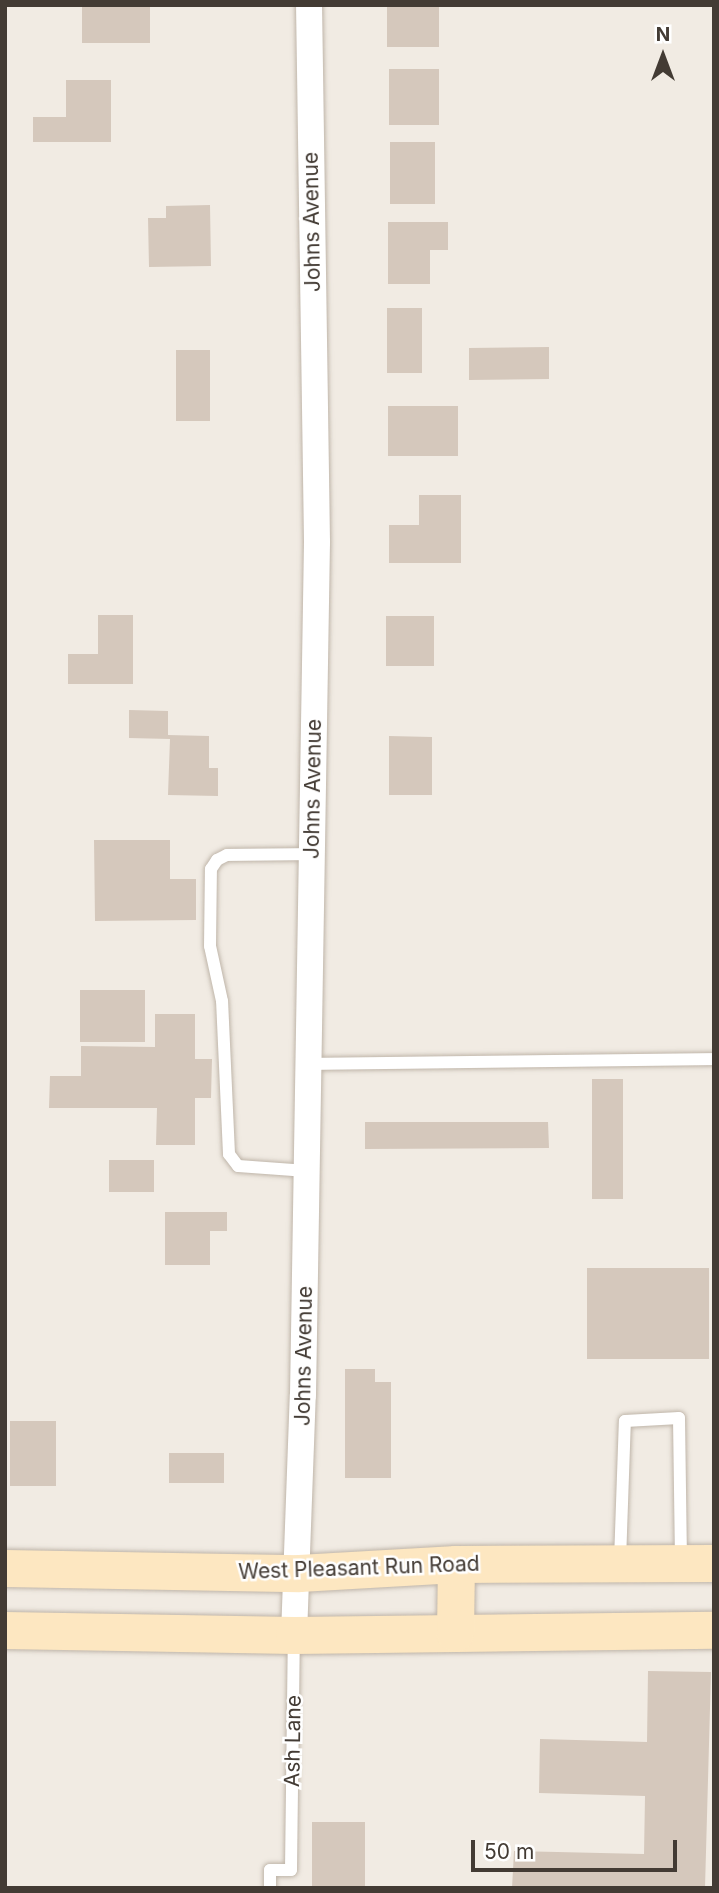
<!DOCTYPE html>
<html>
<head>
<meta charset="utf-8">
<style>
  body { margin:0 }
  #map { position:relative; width:719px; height:1893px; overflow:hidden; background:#f1ebe3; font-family:Inter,sans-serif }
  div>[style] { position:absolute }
  .building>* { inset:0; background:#d5c8bc }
  .roads { filter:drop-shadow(0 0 2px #bfb5a9) drop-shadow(0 0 2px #bfb5a9) }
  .service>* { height:12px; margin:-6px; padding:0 6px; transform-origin:6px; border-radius:6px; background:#fff }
  .minor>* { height:26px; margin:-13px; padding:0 13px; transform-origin:13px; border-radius:13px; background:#fff }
  .secondary>* { height:37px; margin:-18.5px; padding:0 18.5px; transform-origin:18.5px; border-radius:18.5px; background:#fde7c1 }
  span { translate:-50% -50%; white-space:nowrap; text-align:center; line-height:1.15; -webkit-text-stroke:5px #fff; paint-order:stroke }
  .street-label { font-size:21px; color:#433b34 }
  .frame { position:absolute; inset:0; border:7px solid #433b34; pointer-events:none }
  .north { position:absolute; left:628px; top:21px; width:70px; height:70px; -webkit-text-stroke:5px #fff; paint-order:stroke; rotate:0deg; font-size:19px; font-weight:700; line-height:28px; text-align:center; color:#433b34 }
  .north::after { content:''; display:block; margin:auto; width:24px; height:32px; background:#433b34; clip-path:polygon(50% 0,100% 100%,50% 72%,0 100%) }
  .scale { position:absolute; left:471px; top:1840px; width:206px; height:32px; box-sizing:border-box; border:4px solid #433b34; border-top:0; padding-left:9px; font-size:21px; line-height:24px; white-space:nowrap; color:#433b34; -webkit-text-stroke:5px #fff; paint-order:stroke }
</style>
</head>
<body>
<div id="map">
  <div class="building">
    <i style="clip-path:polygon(82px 5px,150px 5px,150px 43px,82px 43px)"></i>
    <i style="clip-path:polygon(387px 5px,439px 5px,439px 47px,387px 47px)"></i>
    <i style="clip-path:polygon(389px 69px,439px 69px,439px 125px,389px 125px)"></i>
    <i style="clip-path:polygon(66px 80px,111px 80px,111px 142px,33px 142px,33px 117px,66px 117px)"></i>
    <i style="clip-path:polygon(390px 142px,435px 142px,435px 204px,390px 204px)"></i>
    <i style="clip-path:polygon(210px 205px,211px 266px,149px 267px,148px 218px,166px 218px,166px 206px)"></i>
    <i style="clip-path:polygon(388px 222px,448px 222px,448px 250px,430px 250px,430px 284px,388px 284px)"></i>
    <i style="clip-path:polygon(387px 308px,422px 308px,422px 373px,387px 373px)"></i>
    <i style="clip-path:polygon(549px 347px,549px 379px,469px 380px,469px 348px)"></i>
    <i style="clip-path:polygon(176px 350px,210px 350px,210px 421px,176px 421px)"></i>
    <i style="clip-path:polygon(388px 406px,458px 406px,458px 456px,388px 456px)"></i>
    <i style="clip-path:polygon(419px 495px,461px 495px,461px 563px,389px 563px,389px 525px,419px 525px)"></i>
    <i style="clip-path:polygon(98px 615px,133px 615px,133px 684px,68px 684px,68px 654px,98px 654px)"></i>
    <i style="clip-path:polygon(386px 616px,434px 616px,434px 666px,386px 666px)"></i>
    <i style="clip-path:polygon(129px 710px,168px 711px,168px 735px,209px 736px,209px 768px,218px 768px,218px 796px,168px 795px,170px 739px,129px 738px)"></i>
    <i style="clip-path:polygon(389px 736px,432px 737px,432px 795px,389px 795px)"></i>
    <i style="clip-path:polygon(94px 840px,170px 840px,170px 879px,196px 879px,196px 920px,95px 921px)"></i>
    <i style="clip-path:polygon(80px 990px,145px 990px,145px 1042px,80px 1042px)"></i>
    <i style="clip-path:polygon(155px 1014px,195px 1014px,195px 1059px,212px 1059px,211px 1098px,195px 1098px,195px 1145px,156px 1145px,157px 1108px,49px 1108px,50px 1076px,81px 1076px,81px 1046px,155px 1047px)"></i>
    <i style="clip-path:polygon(592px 1079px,623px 1079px,623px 1199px,592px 1199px)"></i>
    <i style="clip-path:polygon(365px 1122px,548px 1122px,549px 1148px,365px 1149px)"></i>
    <i style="clip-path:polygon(109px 1160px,154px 1160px,154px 1192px,109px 1192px)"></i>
    <i style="clip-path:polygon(165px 1212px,227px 1212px,227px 1231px,210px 1231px,210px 1265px,165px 1265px)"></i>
    <i style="clip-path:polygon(587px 1268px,709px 1268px,709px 1359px,587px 1359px)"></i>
    <i style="clip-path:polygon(345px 1369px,375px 1369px,375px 1382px,391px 1382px,391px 1478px,345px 1478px)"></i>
    <i style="clip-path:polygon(10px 1421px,56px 1421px,56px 1486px,10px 1486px)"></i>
    <i style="clip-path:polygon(169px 1453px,224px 1453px,224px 1483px,169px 1483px)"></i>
    <i style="clip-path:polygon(648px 1671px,711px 1672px,705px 1888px,512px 1888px,514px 1851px,644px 1854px,645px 1796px,539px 1793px,540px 1739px,647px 1742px)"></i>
    <i style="clip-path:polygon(312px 1822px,365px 1822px,365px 1888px,312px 1888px)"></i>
  </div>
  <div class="roads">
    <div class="service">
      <i style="left:309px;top:1064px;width:405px;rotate:-0.7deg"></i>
      <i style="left:307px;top:1171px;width:69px;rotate:-175.9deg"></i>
      <i style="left:238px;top:1166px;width:15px;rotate:-127deg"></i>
      <i style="left:229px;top:1154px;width:153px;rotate:-92.6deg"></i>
      <i style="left:222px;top:1001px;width:56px;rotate:-102.3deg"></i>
      <i style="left:210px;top:946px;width:77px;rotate:-89.3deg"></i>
      <i style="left:211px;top:869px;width:11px;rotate:-56deg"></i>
      <i style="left:217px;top:860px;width:11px;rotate:-27deg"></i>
      <i style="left:227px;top:855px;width:85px;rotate:-0.7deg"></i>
      <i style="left:620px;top:1561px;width:140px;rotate:-88deg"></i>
      <i style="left:625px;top:1421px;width:54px;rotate:-3.2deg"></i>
      <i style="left:679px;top:1418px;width:141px;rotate:89.2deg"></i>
      <i style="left:270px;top:1888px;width:18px;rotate:-90deg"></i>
      <i style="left:270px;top:1870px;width:21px"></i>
      <i style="left:291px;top:1870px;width:231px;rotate:-89.3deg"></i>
    </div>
    <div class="minor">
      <i style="left:294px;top:1635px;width:240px;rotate:-87.9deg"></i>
      <i style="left:303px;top:1395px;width:853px;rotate:-89.06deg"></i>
      <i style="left:317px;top:542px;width:537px;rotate:-90.85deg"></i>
    </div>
    <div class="secondary">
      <i style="left:5px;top:1568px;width:294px;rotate:1deg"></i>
      <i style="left:299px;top:1573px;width:157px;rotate:-3.3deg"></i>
      <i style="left:456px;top:1564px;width:258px;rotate:-0.2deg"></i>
      <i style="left:5px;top:1630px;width:289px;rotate:1deg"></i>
      <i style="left:294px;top:1635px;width:420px;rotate:-0.7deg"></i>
      <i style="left:455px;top:1633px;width:69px;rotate:-89.2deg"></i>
    </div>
  </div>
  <div class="street-label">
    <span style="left:312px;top:222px;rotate:-91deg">Johns Avenue</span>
    <span style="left:313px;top:789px;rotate:-89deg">Johns Avenue</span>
    <span style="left:304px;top:1356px;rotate:-89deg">Johns Avenue</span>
    <span style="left:359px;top:1568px;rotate:-2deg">West Pleasant Run Road</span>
    <span style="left:293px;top:1741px;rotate:-89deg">Ash Lane</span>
  </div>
  <div class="frame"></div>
  <div class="north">N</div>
  <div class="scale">50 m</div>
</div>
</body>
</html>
